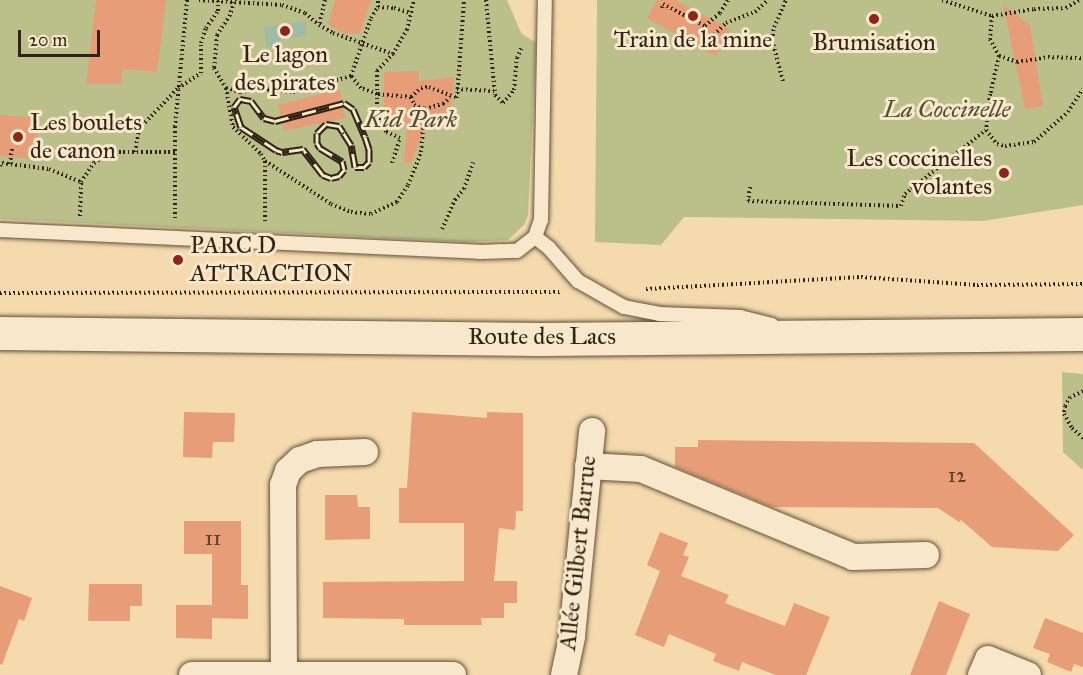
<!DOCTYPE html>
<html>
<head>
<meta charset="utf-8">
<style>
  body { margin:0 }
  #map { position:relative; width:1083px; height:675px; overflow:hidden; background:#f5daad; font-family:"IM FELL Great Primer",serif }
  div>[style] { position:absolute }
  .green>* { inset:0; background:#bbc08a }
  .water>* { inset:0; background:#9dbba7 }
  .building>* { inset:0; background:#e79d77 }
  .path>* { height:4px; margin-top:-2px; transform-origin:0; background:repeating-linear-gradient(90deg,#2f2415 0 1.5px,transparent 0 4.5px) }
  .roads { filter:drop-shadow(0 0 2px #60523b) drop-shadow(0 0 2px #60523b) }
  .lane>* { height:14px; margin:-7px; padding:0 7px; transform-origin:7px; border-radius:7px; background:#f8e7ca }
  .street>* { height:26px; margin:-13px; padding:0 13px; transform-origin:13px; border-radius:13px; background:#f8e7ca }
  .secondary>* { height:33px; margin:-16.5px; padding:0 16.5px; transform-origin:16.5px; border-radius:16.5px; background:#f8e7ca }
  .rail>* { height:7px; margin-top:-3.5px; transform-origin:0; background:repeating-linear-gradient(90deg,#f8e7ca 0 14px,#2f2415 0 28px); box-sizing:border-box; border-block:2px solid #2f2415 }
  .dots>* { width:16px; height:16px; translate:-50% -50%; box-sizing:border-box; border:3px solid #f8e7ca; border-radius:50% }
  span { translate:-50% -50%; white-space:nowrap; text-align:center; line-height:1.15; -webkit-text-stroke:6px #f8e7ca; paint-order:stroke }
  .number-label { font-size:21px; color:#5d422e }
  .number-label span { -webkit-text-stroke-width:0 }
  .poi-label { font-size:24px; color:#2f2415 }
  .left { translate:0 -50%; text-align:left }
  .right { translate:-100% -50%; text-align:right }
  .park-label { font-size:24px; color:#524b32; font-style:italic }
  .street-label { font-size:24px; color:#2f2415 }
  .scale { position:absolute; left:18px; top:30px; width:82px; height:27px; box-sizing:border-box; border:3px solid #2f2415; border-top:0; padding-left:8px; font-size:18px; line-height:21px; white-space:nowrap; color:#2f2415; -webkit-text-stroke:4px #f8e7ca; paint-order:stroke }
</style>
</head>
<body>
<div id="map">
  <div class="green">
    <i style="clip-path:polygon(0 0,507px 0,521px 33px,536px 43px,528px 215px,524px 225px,508px 240px,468px 242px,0 219px)"></i>
    <i style="clip-path:polygon(597px 0,1083px 0,1083px 205px,984px 221px,684px 217px,661px 245px,595px 242px)"></i>
    <i style="clip-path:polygon(1062px 372px,1083px 374px,1083px 470px,1063px 452px)"></i>
  </div>
  <div class="water">
    <i style="clip-path:polygon(306px 21px,306px 36px,280px 39px,281px 48px,266px 46px,264px 27px)"></i>
  </div>
  <div class="building">
    <i style="clip-path:polygon(96px 0,166px 0,157px 72px,122px 69px,121px 84px,86px 84px)"></i>
    <i style="clip-path:polygon(335px 0,371px 0,360px 34px,344px 34px,328px 24px)"></i>
    <i style="clip-path:polygon(657px 0,675px 0,730px 29px,716px 56px,647px 18px)"></i>
    <i style="clip-path:polygon(1003px 4px,1030px 25px,1043px 106px,1025px 109px)"></i>
    <i style="clip-path:polygon(419px 71px,418px 81px,454px 77px,450px 116px,429px 115px,411px 164px,404px 163px,407px 123px,384px 122px,384px 72px)"></i>
    <i style="clip-path:polygon(340px 89px,345px 118px,284px 131px,278px 105px)"></i>
    <i style="clip-path:polygon(0 115px,38px 118px,35px 159px,0 156px)"></i>
    <i style="clip-path:polygon(184px 412px,235px 413px,234px 442px,213px 442px,212px 458px,183px 457px)"></i>
    <i style="clip-path:polygon(412px 412px,487px 418px,487px 412px,523px 413px,523px 511px,516px 511px,515px 530px,499px 528px,494px 581px,517px 581px,517px 603px,504px 603px,504px 618px,481px 618px,482px 625px,404px 625px,404px 619px,323px 618px,323px 582px,464px 581px,464px 523px,399px 523px,399px 488px,407px 488px)"></i>
    <i style="clip-path:polygon(698px 440px,974px 443px,1074px 535px,1058px 551px,992px 547px,961px 520px,959px 522px,938px 508px,772px 507px,675px 467px,675px 447px,698px 447px)"></i>
    <i style="clip-path:polygon(325px 495px,357px 495px,358px 507px,370px 507px,370px 539px,325px 540px)"></i>
    <i style="clip-path:polygon(184px 521px,241px 521px,241px 585px,248px 585px,248px 619px,212px 618px,212px 610px,212px 639px,176px 638px,176px 605px,212px 605px,212px 554px,184px 554px)"></i>
    <i style="clip-path:polygon(660px 532px,688px 543px,683px 555px,689px 557px,681px 576px,729px 595px,725px 603px,785px 626px,794px 603px,830px 617px,806px 675px,776px 675px,742px 662px,739px 671px,713px 661px,716px 654px,669px 634px,664px 647px,635px 635px,660px 571px,647px 565px)"></i>
    <i style="clip-path:polygon(89px 584px,142px 584px,142px 606px,130px 606px,130px 621px,88px 621px)"></i>
    <i style="clip-path:polygon(0 586px,32px 598px,24px 621px,19px 619px,2px 665px,0 664px)"></i>
    <i style="clip-path:polygon(939px 601px,970px 614px,946px 675px,910px 675px)"></i>
    <i style="clip-path:polygon(1045px 618px,1083px 633px,1083px 667px,1074px 664px,1071px 672px,1047px 662px,1050px 654px,1033px 648px)"></i>
  </div>
  <div class="path">
    <i style="left:199px;top:0;width:83px;rotate:3.4deg"></i>
    <i style="left:282px;top:5px;width:24px;rotate:19deg"></i>
    <i style="left:305px;top:13px;width:18px;rotate:41deg"></i>
    <i style="left:325px;top:0;width:26px;rotate:103deg"></i>
    <i style="left:319px;top:25px;width:16px;rotate:30deg"></i>
    <i style="left:333px;top:33px;width:64px;rotate:19.3deg"></i>
    <i style="left:486px;top:0;width:95px;rotate:84.6deg"></i>
    <i style="left:495px;top:95px;width:11px;rotate:45deg"></i>
    <i style="left:503px;top:103px;width:17px;rotate:-50deg"></i>
    <i style="left:514px;top:90px;width:32px;rotate:-85deg"></i>
    <i style="left:517px;top:58px;width:13px;rotate:-67deg"></i>
    <i style="left:942px;top:0;width:52px;rotate:17.7deg"></i>
    <i style="left:992px;top:16px;width:43px;rotate:-9.5deg"></i>
    <i style="left:1034px;top:9px;width:32px;rotate:-2deg"></i>
    <i style="left:1066px;top:8px;width:15px;rotate:-32deg"></i>
    <i style="left:234px;top:2px;width:14px;rotate:107deg"></i>
    <i style="left:230px;top:15px;width:24px;rotate:123deg"></i>
    <i style="left:217px;top:35px;width:33px;rotate:95deg"></i>
    <i style="left:214px;top:68px;width:23px;rotate:59deg"></i>
    <i style="left:226px;top:88px;width:40px;rotate:80deg"></i>
    <i style="left:233px;top:127px;width:39px;rotate:44deg"></i>
    <i style="left:261px;top:154px;width:8px;rotate:60deg"></i>
    <i style="left:265px;top:161px;width:61px;rotate:90deg"></i>
    <i style="left:378px;top:7px;width:7px;rotate:-90deg"></i>
    <i style="left:662px;top:8px;width:4px;rotate:-76deg"></i>
    <i style="left:663px;top:4px;width:47px;rotate:27.6deg"></i>
    <i style="left:705px;top:26px;width:20px;rotate:-41deg"></i>
    <i style="left:720px;top:13px;width:15px;rotate:-58deg"></i>
    <i style="left:992px;top:16px;width:23px;rotate:95deg"></i>
    <i style="left:990px;top:39px;width:19px;rotate:62deg"></i>
    <i style="left:999px;top:56px;width:19px;rotate:18deg"></i>
    <i style="left:1017px;top:62px;width:31px;rotate:-9deg"></i>
    <i style="left:1048px;top:57px;width:35px;rotate:2deg"></i>
    <i style="left:714px;top:35px;width:17px;rotate:-45deg"></i>
    <i style="left:726px;top:23px;width:31px;rotate:-21deg"></i>
    <i style="left:755px;top:12px;width:18px;rotate:-43deg"></i>
    <i style="left:999px;top:56px;width:39px;rotate:103deg"></i>
    <i style="left:990px;top:94px;width:36px;rotate:96deg"></i>
    <i style="left:986px;top:130px;width:18px;rotate:52deg"></i>
    <i style="left:997px;top:144px;width:8px;rotate:14deg"></i>
    <i style="left:1005px;top:146px;width:29px;rotate:-8deg"></i>
    <i style="left:1034px;top:142px;width:45px;rotate:-41.4deg"></i>
    <i style="left:1068px;top:112px;width:27px;rotate:-57deg"></i>
    <i style="left:783px;top:81px;width:42px;rotate:-105deg"></i>
    <i style="left:772px;top:40px;width:13px;rotate:-81deg"></i>
    <i style="left:774px;top:27px;width:30px;rotate:-66deg"></i>
    <i style="left:226px;top:88px;width:15px;rotate:16deg"></i>
    <i style="left:240px;top:92px;width:23px;rotate:-7deg"></i>
    <i style="left:263px;top:89px;width:30px;rotate:6deg"></i>
    <i style="left:293px;top:92px;width:60px;rotate:-15.4deg"></i>
    <i style="left:457px;top:89px;width:37px;rotate:3deg"></i>
    <i style="left:411px;top:97px;width:34px;rotate:-175deg"></i>
    <i style="left:377px;top:94px;width:17px;rotate:-159deg"></i>
    <i style="left:361px;top:88px;width:16px;rotate:-130deg"></i>
    <i style="left:351px;top:76px;width:61px;rotate:-71deg"></i>
    <i style="left:371px;top:18px;width:13px;rotate:-58deg"></i>
    <i style="left:378px;top:7px;width:16px;rotate:4deg"></i>
    <i style="left:394px;top:8px;width:18px;rotate:16deg"></i>
    <i style="left:411px;top:97px;width:13px;rotate:-42deg"></i>
    <i style="left:421px;top:88px;width:8px;rotate:-7deg"></i>
    <i style="left:429px;top:87px;width:30px;rotate:21deg"></i>
    <i style="left:457px;top:98px;width:98px;rotate:-85.9deg"></i>
    <i style="left:411px;top:97px;width:9px;rotate:69deg"></i>
    <i style="left:414px;top:105px;width:12px;rotate:20deg"></i>
    <i style="left:425px;top:109px;width:19px;rotate:-16deg"></i>
    <i style="left:443px;top:104px;width:9px;rotate:-41deg"></i>
    <i style="left:135px;top:152px;width:23px;rotate:-80deg"></i>
    <i style="left:139px;top:129px;width:57px;rotate:-46.4deg"></i>
    <i style="left:178px;top:88px;width:27px;rotate:-33deg"></i>
    <i style="left:201px;top:73px;width:30px;rotate:-90deg"></i>
    <i style="left:201px;top:43px;width:16px;rotate:-72deg"></i>
    <i style="left:206px;top:28px;width:21px;rotate:-55deg"></i>
    <i style="left:218px;top:11px;width:10px;rotate:-90deg"></i>
    <i style="left:265px;top:161px;width:79px;rotate:33.1deg"></i>
    <i style="left:331px;top:204px;width:22px;rotate:22deg"></i>
    <i style="left:351px;top:212px;width:20px;rotate:6deg"></i>
    <i style="left:371px;top:214px;width:29px;rotate:-25deg"></i>
    <i style="left:397px;top:202px;width:20px;rotate:-57deg"></i>
    <i style="left:408px;top:185px;width:35px;rotate:-68deg"></i>
    <i style="left:421px;top:152px;width:43px;rotate:-84.7deg"></i>
    <i style="left:392px;top:163px;width:26px;rotate:-72deg"></i>
    <i style="left:400px;top:138px;width:15px;rotate:-157deg"></i>
    <i style="left:386px;top:132px;width:21px;rotate:-115deg"></i>
    <i style="left:377px;top:113px;width:42px;rotate:-90deg"></i>
    <i style="left:377px;top:71px;width:23px;rotate:-47deg"></i>
    <i style="left:393px;top:54px;width:28px;rotate:-60deg"></i>
    <i style="left:407px;top:30px;width:31px;rotate:-77deg"></i>
    <i style="left:10px;top:164px;width:17px;rotate:-83deg"></i>
    <i style="left:0;top:166px;width:4px;rotate:-56deg"></i>
    <i style="left:2px;top:163px;width:47px;rotate:7.3deg"></i>
    <i style="left:49px;top:169px;width:35px;rotate:22deg"></i>
    <i style="left:750px;top:187px;width:14px;rotate:98deg"></i>
    <i style="left:748px;top:201px;width:153px;rotate:1.9deg"></i>
    <i style="left:901px;top:206px;width:13px;rotate:-72deg"></i>
    <i style="left:905px;top:194px;width:8px;rotate:-40deg"></i>
    <i style="left:911px;top:189px;width:95px;rotate:-38.2deg"></i>
    <i style="left:80px;top:216px;width:34px;rotate:-88deg"></i>
    <i style="left:81px;top:182px;width:23px;rotate:-56deg"></i>
    <i style="left:94px;top:163px;width:19px;rotate:-35deg"></i>
    <i style="left:110px;top:152px;width:66px"></i>
    <i style="left:175px;top:218px;width:91px;rotate:-90deg"></i>
    <i style="left:175px;top:127px;width:128px;rotate:-84.6deg"></i>
    <i style="left:442px;top:229px;width:32px;rotate:-66deg"></i>
    <i style="left:455px;top:200px;width:14px;rotate:-51deg"></i>
    <i style="left:464px;top:189px;width:28px;rotate:-71deg"></i>
    <i style="left:646px;top:289px;width:215px;rotate:-3.2deg"></i>
    <i style="left:861px;top:277px;width:116px;rotate:3.9deg"></i>
    <i style="left:977px;top:285px;width:106px;rotate:-0.5deg"></i>
    <i style="left:0;top:293px;width:561px;rotate:-0.1deg"></i>
    <i style="left:1083px;top:391px;width:14px;rotate:155deg"></i>
    <i style="left:1070px;top:397px;width:10px;rotate:119deg"></i>
    <i style="left:1065px;top:406px;width:8px;rotate:97deg"></i>
    <i style="left:1064px;top:414px;width:16px;rotate:60deg"></i>
    <i style="left:1072px;top:428px;width:15px;rotate:42deg"></i>
  </div>
  <div class="roads">
    <div class="lane">
      <i style="left:0;top:230px;width:480px;rotate:2.6deg"></i>
      <i style="left:479px;top:252px;width:38px;rotate:-2deg"></i>
      <i style="left:517px;top:251px;width:23px;rotate:-38deg"></i>
      <i style="left:535px;top:237px;width:18px;rotate:-71deg"></i>
      <i style="left:541px;top:220px;width:220px;rotate:-89deg"></i>
      <i style="left:535px;top:237px;width:18px;rotate:38deg"></i>
      <i style="left:549px;top:248px;width:44px;rotate:48.7deg"></i>
      <i style="left:578px;top:281px;width:53px;rotate:29.5deg"></i>
      <i style="left:624px;top:307px;width:36px;rotate:11deg"></i>
      <i style="left:659px;top:314px;width:81px;rotate:2.1deg"></i>
      <i style="left:740px;top:317px;width:33px;rotate:14deg"></i>
    </div>
    <div class="street">
      <i style="left:588px;top:466px;width:53px;rotate:3.2deg"></i>
      <i style="left:641px;top:469px;width:230px;rotate:22.5deg"></i>
      <i style="left:853px;top:557px;width:73px;rotate:-1.6deg"></i>
      <i style="left:192px;top:675px;width:261px"></i>
      <i style="left:284px;top:675px;width:190px;rotate:-90.3deg"></i>
      <i style="left:283px;top:485px;width:15px;rotate:-70deg"></i>
      <i style="left:288px;top:471px;width:16px;rotate:-43deg"></i>
      <i style="left:300px;top:460px;width:18px;rotate:-19deg"></i>
      <i style="left:317px;top:454px;width:48px;rotate:-2.4deg"></i>
      <i style="left:564px;top:675px;width:40px;rotate:-78deg"></i>
      <i style="left:572px;top:636px;width:206px;rotate:-84.4deg"></i>
      <i style="left:981px;top:675px;width:17px;rotate:-66deg"></i>
      <i style="left:988px;top:659px;width:43px;rotate:21.8deg"></i>
    </div>
    <div class="secondary">
      <i style="left:0;top:333px;width:540px;rotate:0.64deg"></i>
      <i style="left:540px;top:339px;width:543px;rotate:-0.53deg"></i>
    </div>
  </div>
  <div class="rail">
    <i style="left:240px;top:99px;width:11px;rotate:10deg"></i>
    <i style="left:251px;top:101px;width:21px;rotate:53deg"></i>
    <i style="left:264px;top:118px;width:11px;rotate:15deg"></i>
    <i style="left:275px;top:121px;width:71px;rotate:-14.6deg"></i>
    <i style="left:344px;top:103px;width:11px;rotate:34deg"></i>
    <i style="left:353px;top:109px;width:30px;rotate:67deg"></i>
    <i style="left:365px;top:137px;width:13px;rotate:72deg"></i>
    <i style="left:369px;top:149px;width:13px;rotate:90deg"></i>
    <i style="left:369px;top:162px;width:7px;rotate:135deg"></i>
    <i style="left:364px;top:167px;width:9px;rotate:180deg"></i>
    <i style="left:355px;top:167px;width:22px;rotate:-100deg"></i>
    <i style="left:351px;top:145px;width:15px;rotate:-122deg"></i>
    <i style="left:343px;top:132px;width:7px;rotate:-124deg"></i>
    <i style="left:339px;top:126px;width:13px;rotate:-171deg"></i>
    <i style="left:326px;top:124px;width:13px;rotate:135deg"></i>
    <i style="left:317px;top:133px;width:10px;rotate:90deg"></i>
    <i style="left:317px;top:143px;width:6px;rotate:59deg"></i>
    <i style="left:320px;top:148px;width:26px;rotate:31deg"></i>
    <i style="left:342px;top:161px;width:9px;rotate:77deg"></i>
    <i style="left:344px;top:170px;width:8px;rotate:130deg"></i>
    <i style="left:339px;top:176px;width:8px;rotate:166deg"></i>
    <i style="left:331px;top:178px;width:9px;rotate:-159deg"></i>
    <i style="left:323px;top:175px;width:33px;rotate:-128deg"></i>
    <i style="left:303px;top:149px;width:21px;rotate:172deg"></i>
    <i style="left:282px;top:152px;width:6px;rotate:-162deg"></i>
    <i style="left:276px;top:150px;width:42px;rotate:-146.7deg"></i>
    <i style="left:241px;top:127px;width:21px;rotate:-109deg"></i>
    <i style="left:234px;top:107px;width:10px;rotate:-53deg"></i>
  </div>
  <div class="dots">
    <i style="left:693px;top:16px;background:#8f2418"></i>
    <i style="left:874px;top:19px;background:#8f2418"></i>
    <i style="left:285px;top:31px;background:#8f2418"></i>
    <i style="left:18px;top:137px;background:#8f2418"></i>
    <i style="left:1004px;top:173px;background:#8f2418"></i>
    <i style="left:178px;top:260px;background:#8f2418"></i>
  </div>
  <div class="number-label">
    <span style="left:957px;top:475px">12</span>
    <span style="left:213px;top:538px">11</span>
  </div>
  <div class="poi-label">
    <span style="left:693px;top:40px">Train de la mine</span>
    <span style="left:874px;top:43px">Brumisation</span>
    <span style="left:285px;top:69px">Le lagon<br>des pirates</span>
    <span class="left" style="left:30px;top:137px">Les boulets<br>de canon</span>
    <span class="right" style="left:992px;top:173px">Les coccinelles<br>volantes</span>
    <span class="left" style="left:190px;top:260px">PARC D<br>ATTRACTION</span>
  </div>
  <div class="park-label">
    <span style="left:947px;top:110px">La Coccinelle</span>
    <span style="left:411px;top:120px">Kid Park</span>
  </div>
  <div class="street-label">
    <span style="left:542px;top:337px">Route des Lacs</span>
    <span style="left:578px;top:553px;rotate:-84deg">Allée Gilbert Barrue</span>
  </div>
  <div class="scale">20 m</div>
</div>
</body>
</html>
